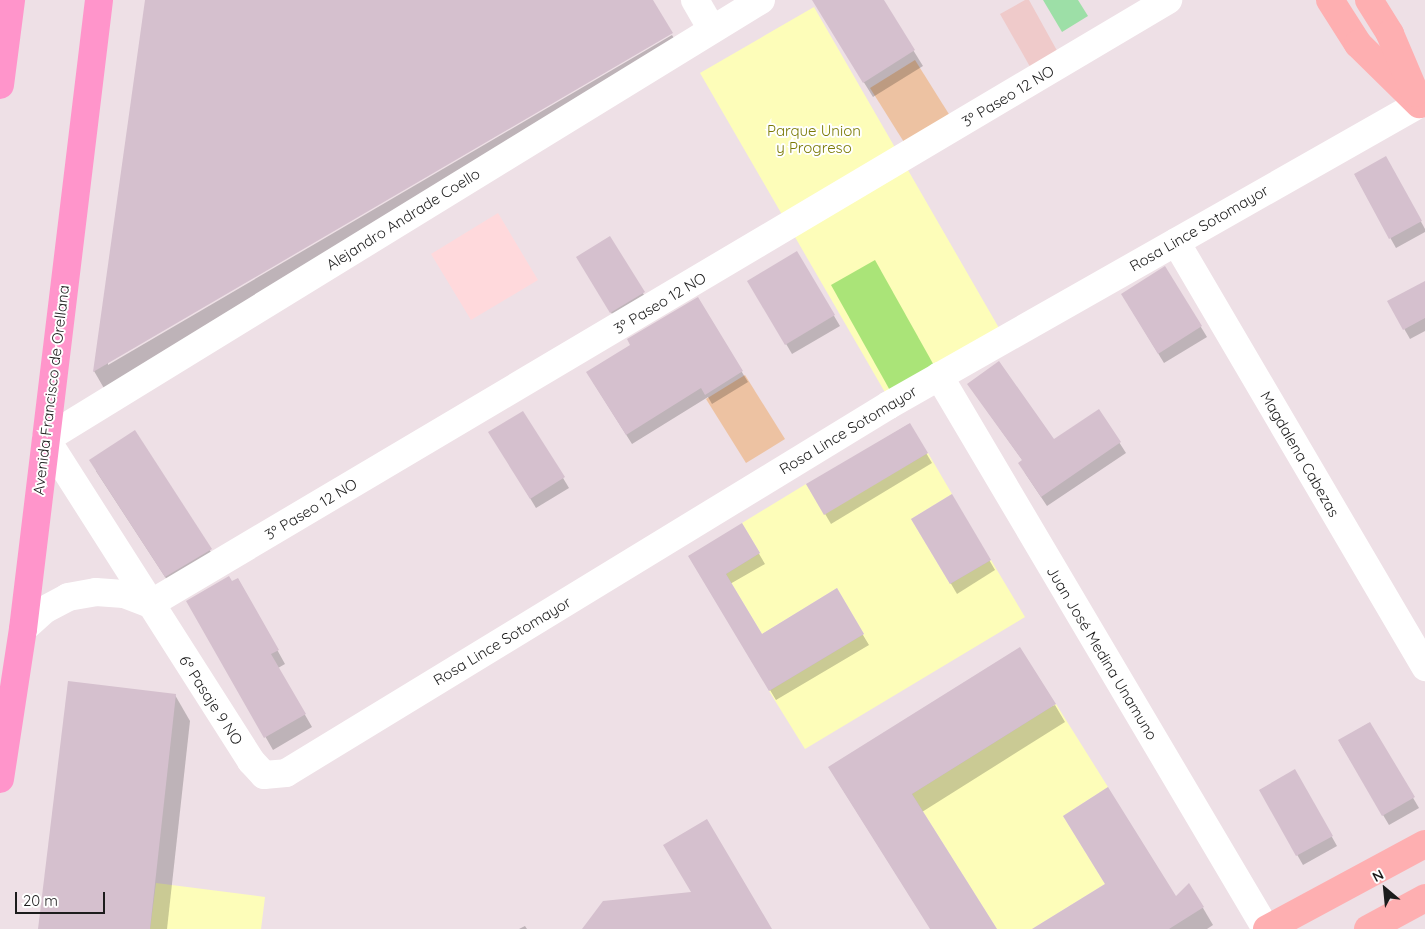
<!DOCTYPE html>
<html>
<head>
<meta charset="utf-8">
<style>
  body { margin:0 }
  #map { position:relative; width:1425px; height:929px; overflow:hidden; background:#eee0e6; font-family:Quicksand,sans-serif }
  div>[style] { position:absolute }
  .education>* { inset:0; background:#ffd9dc }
  .farmland>* { inset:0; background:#efcaca }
  .grass>* { inset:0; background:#edc2a2 }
  .park>* { inset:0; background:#fdfdb9 }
  .pitch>* { inset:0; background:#aae478 }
  .water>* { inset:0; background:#9ddfa7 }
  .shadow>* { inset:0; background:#0003 }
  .building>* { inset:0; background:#d5c0ce }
  .street>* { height:28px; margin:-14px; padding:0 14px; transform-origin:14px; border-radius:14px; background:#fff }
  .secondary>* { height:28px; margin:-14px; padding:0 14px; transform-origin:14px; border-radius:14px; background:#feafb1 }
  .primary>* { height:28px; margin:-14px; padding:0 14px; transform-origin:14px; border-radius:14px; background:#ff95cb }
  span { translate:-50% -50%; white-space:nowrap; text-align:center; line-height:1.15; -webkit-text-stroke:4px #fff; paint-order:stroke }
  .street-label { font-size:15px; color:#1c1c1c }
  .park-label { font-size:15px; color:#7a7a05 }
  .north { position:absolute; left:1360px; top:864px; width:50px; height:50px; -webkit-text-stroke:4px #fff; paint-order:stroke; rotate:332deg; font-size:14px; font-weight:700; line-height:20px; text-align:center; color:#1c1c1c }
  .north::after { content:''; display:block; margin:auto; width:18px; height:22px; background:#1c1c1c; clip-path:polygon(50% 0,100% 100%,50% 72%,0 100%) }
  .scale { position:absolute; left:15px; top:892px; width:90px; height:22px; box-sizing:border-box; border:2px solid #1c1c1c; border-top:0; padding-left:6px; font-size:15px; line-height:18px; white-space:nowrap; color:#1c1c1c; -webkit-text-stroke:4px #fff; paint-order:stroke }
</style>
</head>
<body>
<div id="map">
  <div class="education">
    <i style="clip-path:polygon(498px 213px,538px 280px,471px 320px,431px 254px)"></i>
  </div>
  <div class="farmland">
    <i style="clip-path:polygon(1025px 0,1029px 0,1060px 56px,1033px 72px,1000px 14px)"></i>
  </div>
  <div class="grass">
    <i style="clip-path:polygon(915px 60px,952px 119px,907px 147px,870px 88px)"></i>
    <i style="clip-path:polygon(745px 375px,785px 439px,746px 463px,706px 399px)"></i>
  </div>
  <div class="park">
    <i style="clip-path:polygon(814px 7px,1003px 335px,890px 401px,700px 73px)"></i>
    <i style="clip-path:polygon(928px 453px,952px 494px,911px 519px,950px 584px,991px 560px,1025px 617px,805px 749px,769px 691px,864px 634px,837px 588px,762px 634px,726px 574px,760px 553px,742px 523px,806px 484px,824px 514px)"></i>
    <i style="clip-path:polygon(1056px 704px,1108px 787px,1063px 816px,1105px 884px,1032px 929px,997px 929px,912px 794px)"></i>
    <i style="clip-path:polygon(156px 883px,265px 897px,261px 929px,150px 929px)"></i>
  </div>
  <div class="pitch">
    <i style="clip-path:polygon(875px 260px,936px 369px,892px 394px,831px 285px)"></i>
  </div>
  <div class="water">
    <i style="clip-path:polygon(1043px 0,1078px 0,1088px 16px,1062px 32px)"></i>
  </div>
  <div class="shadow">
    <i style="clip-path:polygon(146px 0,652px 0,108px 362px,108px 365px,672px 35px,683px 53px,105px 390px,94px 371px)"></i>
    <i style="clip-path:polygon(828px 0,882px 0,923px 66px,873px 97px,826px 21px)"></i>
    <i style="clip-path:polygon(1386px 158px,1425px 229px,1425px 232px,1396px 248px,1355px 175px)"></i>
    <i style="clip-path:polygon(609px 238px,649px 303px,617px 322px,583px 267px)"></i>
    <i style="clip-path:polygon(797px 253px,840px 326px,792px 354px,749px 281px)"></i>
    <i style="clip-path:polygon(1165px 268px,1207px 337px,1164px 363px,1128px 304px)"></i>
    <i style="clip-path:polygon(1425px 282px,1425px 331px,1410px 339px,1389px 302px)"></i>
    <i style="clip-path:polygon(697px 299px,748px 382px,712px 404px,708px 397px,632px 444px,593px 382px,632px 345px)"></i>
    <i style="clip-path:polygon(968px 384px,1054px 440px,1099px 411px,1126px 453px,1047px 506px,1025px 473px,1023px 461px)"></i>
    <i style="clip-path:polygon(909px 424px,932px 463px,831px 524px,808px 485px)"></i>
    <i style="clip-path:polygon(134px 432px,216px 560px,171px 586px,96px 471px)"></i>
    <i style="clip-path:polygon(496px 442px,563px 478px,569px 488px,536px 508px)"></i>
    <i style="clip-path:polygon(952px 496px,995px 570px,957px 594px,913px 519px)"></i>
    <i style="clip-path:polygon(742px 525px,765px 564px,730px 584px,761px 635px,836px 590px,869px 645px,776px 700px,689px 556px)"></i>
    <i style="clip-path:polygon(238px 579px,285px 664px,278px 668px,312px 727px,273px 750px,188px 601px)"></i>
    <i style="clip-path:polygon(175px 695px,190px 721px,167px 929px,39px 929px)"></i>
    <i style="clip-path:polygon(1055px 705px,1065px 722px,922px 812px,995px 929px,931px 929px,840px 785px)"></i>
    <i style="clip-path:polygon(1369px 723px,1419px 808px,1389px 825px,1339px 741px)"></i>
    <i style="clip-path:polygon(1295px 771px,1337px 846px,1303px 865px,1260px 790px)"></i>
    <i style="clip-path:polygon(1106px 885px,1176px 898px,1203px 908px,1213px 925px,1207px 929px,1035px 929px)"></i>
    <i style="clip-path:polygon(525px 926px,527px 929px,519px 929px)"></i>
  </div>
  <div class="building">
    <i style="clip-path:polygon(145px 0,653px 0,673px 33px,93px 372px)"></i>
    <i style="clip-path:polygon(812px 0,884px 0,915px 50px,863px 83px)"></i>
    <i style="clip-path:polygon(1386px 156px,1422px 221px,1389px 239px,1354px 174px)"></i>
    <i style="clip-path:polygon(610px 236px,645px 292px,610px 313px,576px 257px)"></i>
    <i style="clip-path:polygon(797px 251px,835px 315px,785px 345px,747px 281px)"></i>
    <i style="clip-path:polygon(1165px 266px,1202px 326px,1158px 354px,1121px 294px)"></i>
    <i style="clip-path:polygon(1425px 281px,1425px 318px,1403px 330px,1387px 301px)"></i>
    <i style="clip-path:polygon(698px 297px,743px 371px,705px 395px,701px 388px,626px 435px,586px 372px,630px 345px,627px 339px)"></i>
    <i style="clip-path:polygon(999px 361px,1054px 439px,1099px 409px,1121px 442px,1041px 497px,1018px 463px,1022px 460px,967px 384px)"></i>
    <i style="clip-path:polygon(523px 411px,565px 477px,530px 499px,488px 432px)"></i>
    <i style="clip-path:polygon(910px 423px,928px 453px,824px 515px,806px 484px)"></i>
    <i style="clip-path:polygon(135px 430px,212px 549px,165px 577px,89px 460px)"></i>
    <i style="clip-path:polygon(952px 494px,991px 560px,950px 584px,911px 519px)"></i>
    <i style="clip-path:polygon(742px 523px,760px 553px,726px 574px,762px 634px,837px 588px,864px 634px,769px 691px,688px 556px)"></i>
    <i style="clip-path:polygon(229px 576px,232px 581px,238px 578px,279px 650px,271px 654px,306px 714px,264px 738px,186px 601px)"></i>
    <i style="clip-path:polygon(1020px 647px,1056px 704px,912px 794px,997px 929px,930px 929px,828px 767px)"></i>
    <i style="clip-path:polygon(68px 681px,176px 694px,150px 929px,38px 929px)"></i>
    <i style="clip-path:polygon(1370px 722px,1415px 797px,1382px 816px,1338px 740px)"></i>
    <i style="clip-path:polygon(1295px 769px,1333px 836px,1296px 856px,1259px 790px)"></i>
    <i style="clip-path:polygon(1108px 787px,1176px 896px,1189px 883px,1204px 907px,1169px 929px,1032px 929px,1105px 884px,1063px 816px)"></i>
    <i style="clip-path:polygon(707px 819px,772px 929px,582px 929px,603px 901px,691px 892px,663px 845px)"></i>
  </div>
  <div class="street">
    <i style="left:695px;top:0;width:34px;rotate:60deg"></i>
    <i style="left:761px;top:0;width:839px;rotate:148.45deg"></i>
    <i style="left:46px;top:439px;width:382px;rotate:57.5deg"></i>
    <i style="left:251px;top:761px;width:19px;rotate:47deg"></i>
    <i style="left:264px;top:775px;width:22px;rotate:-5deg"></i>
    <i style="left:286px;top:773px;width:706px;rotate:-31.39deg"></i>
    <i style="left:889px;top:405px;width:610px;rotate:-29.59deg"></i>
    <i style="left:1176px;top:242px;width:493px;rotate:59.6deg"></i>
    <i style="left:939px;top:376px;width:642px;rotate:59.4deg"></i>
    <i style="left:150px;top:604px;width:1184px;rotate:-30.68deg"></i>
    <i style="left:23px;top:629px;width:28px;rotate:-42deg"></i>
    <i style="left:44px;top:610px;width:27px;rotate:-28deg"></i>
    <i style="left:68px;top:597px;width:28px;rotate:-10deg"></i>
    <i style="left:96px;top:592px;width:28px;rotate:4deg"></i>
    <i style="left:124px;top:594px;width:28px;rotate:21deg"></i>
  </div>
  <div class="secondary">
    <i style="left:1330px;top:0;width:52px;rotate:57.5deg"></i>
    <i style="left:1358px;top:44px;width:86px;rotate:44.5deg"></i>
    <i style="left:1369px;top:0;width:40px;rotate:58deg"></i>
    <i style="left:1390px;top:34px;width:64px;rotate:67deg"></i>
    <i style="left:1267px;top:929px;width:179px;rotate:-28.3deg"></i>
    <i style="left:1368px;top:929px;width:65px;rotate:-28.5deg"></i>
  </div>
  <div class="primary">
    <i style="left:0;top:85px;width:86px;rotate:-82.6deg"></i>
    <i style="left:0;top:779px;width:152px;rotate:-81.3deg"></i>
    <i style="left:23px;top:629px;width:634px;rotate:-83.11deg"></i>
  </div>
  <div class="street-label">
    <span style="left:1008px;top:96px;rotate:-31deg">3º Paseo 12 NO</span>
    <span style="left:403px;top:219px;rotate:-32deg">Alejandro Andrade Coello</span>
    <span style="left:1199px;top:228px;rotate:-30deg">Rosa Lince Sotomayor</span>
    <span style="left:660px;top:303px;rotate:-31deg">3º Paseo 12 NO</span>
    <span style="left:51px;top:390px;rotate:-83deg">Avenida Francisco de Orellana</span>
    <span style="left:848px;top:430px;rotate:-31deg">Rosa Lince Sotomayor</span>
    <span style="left:1300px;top:454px;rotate:60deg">Magdalena Cabezas</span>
    <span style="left:311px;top:509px;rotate:-31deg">3º Paseo 12 NO</span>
    <span style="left:502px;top:641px;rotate:-31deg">Rosa Lince Sotomayor</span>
    <span style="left:1102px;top:653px;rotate:59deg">Juan José Medina Unamuno</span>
    <span style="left:211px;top:700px;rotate:57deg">6º Pasaje 9 NO</span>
  </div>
  <div class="park-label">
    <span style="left:814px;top:139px">Parque Union<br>y Progreso</span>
  </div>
  <div class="north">N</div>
  <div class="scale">20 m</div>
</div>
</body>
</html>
